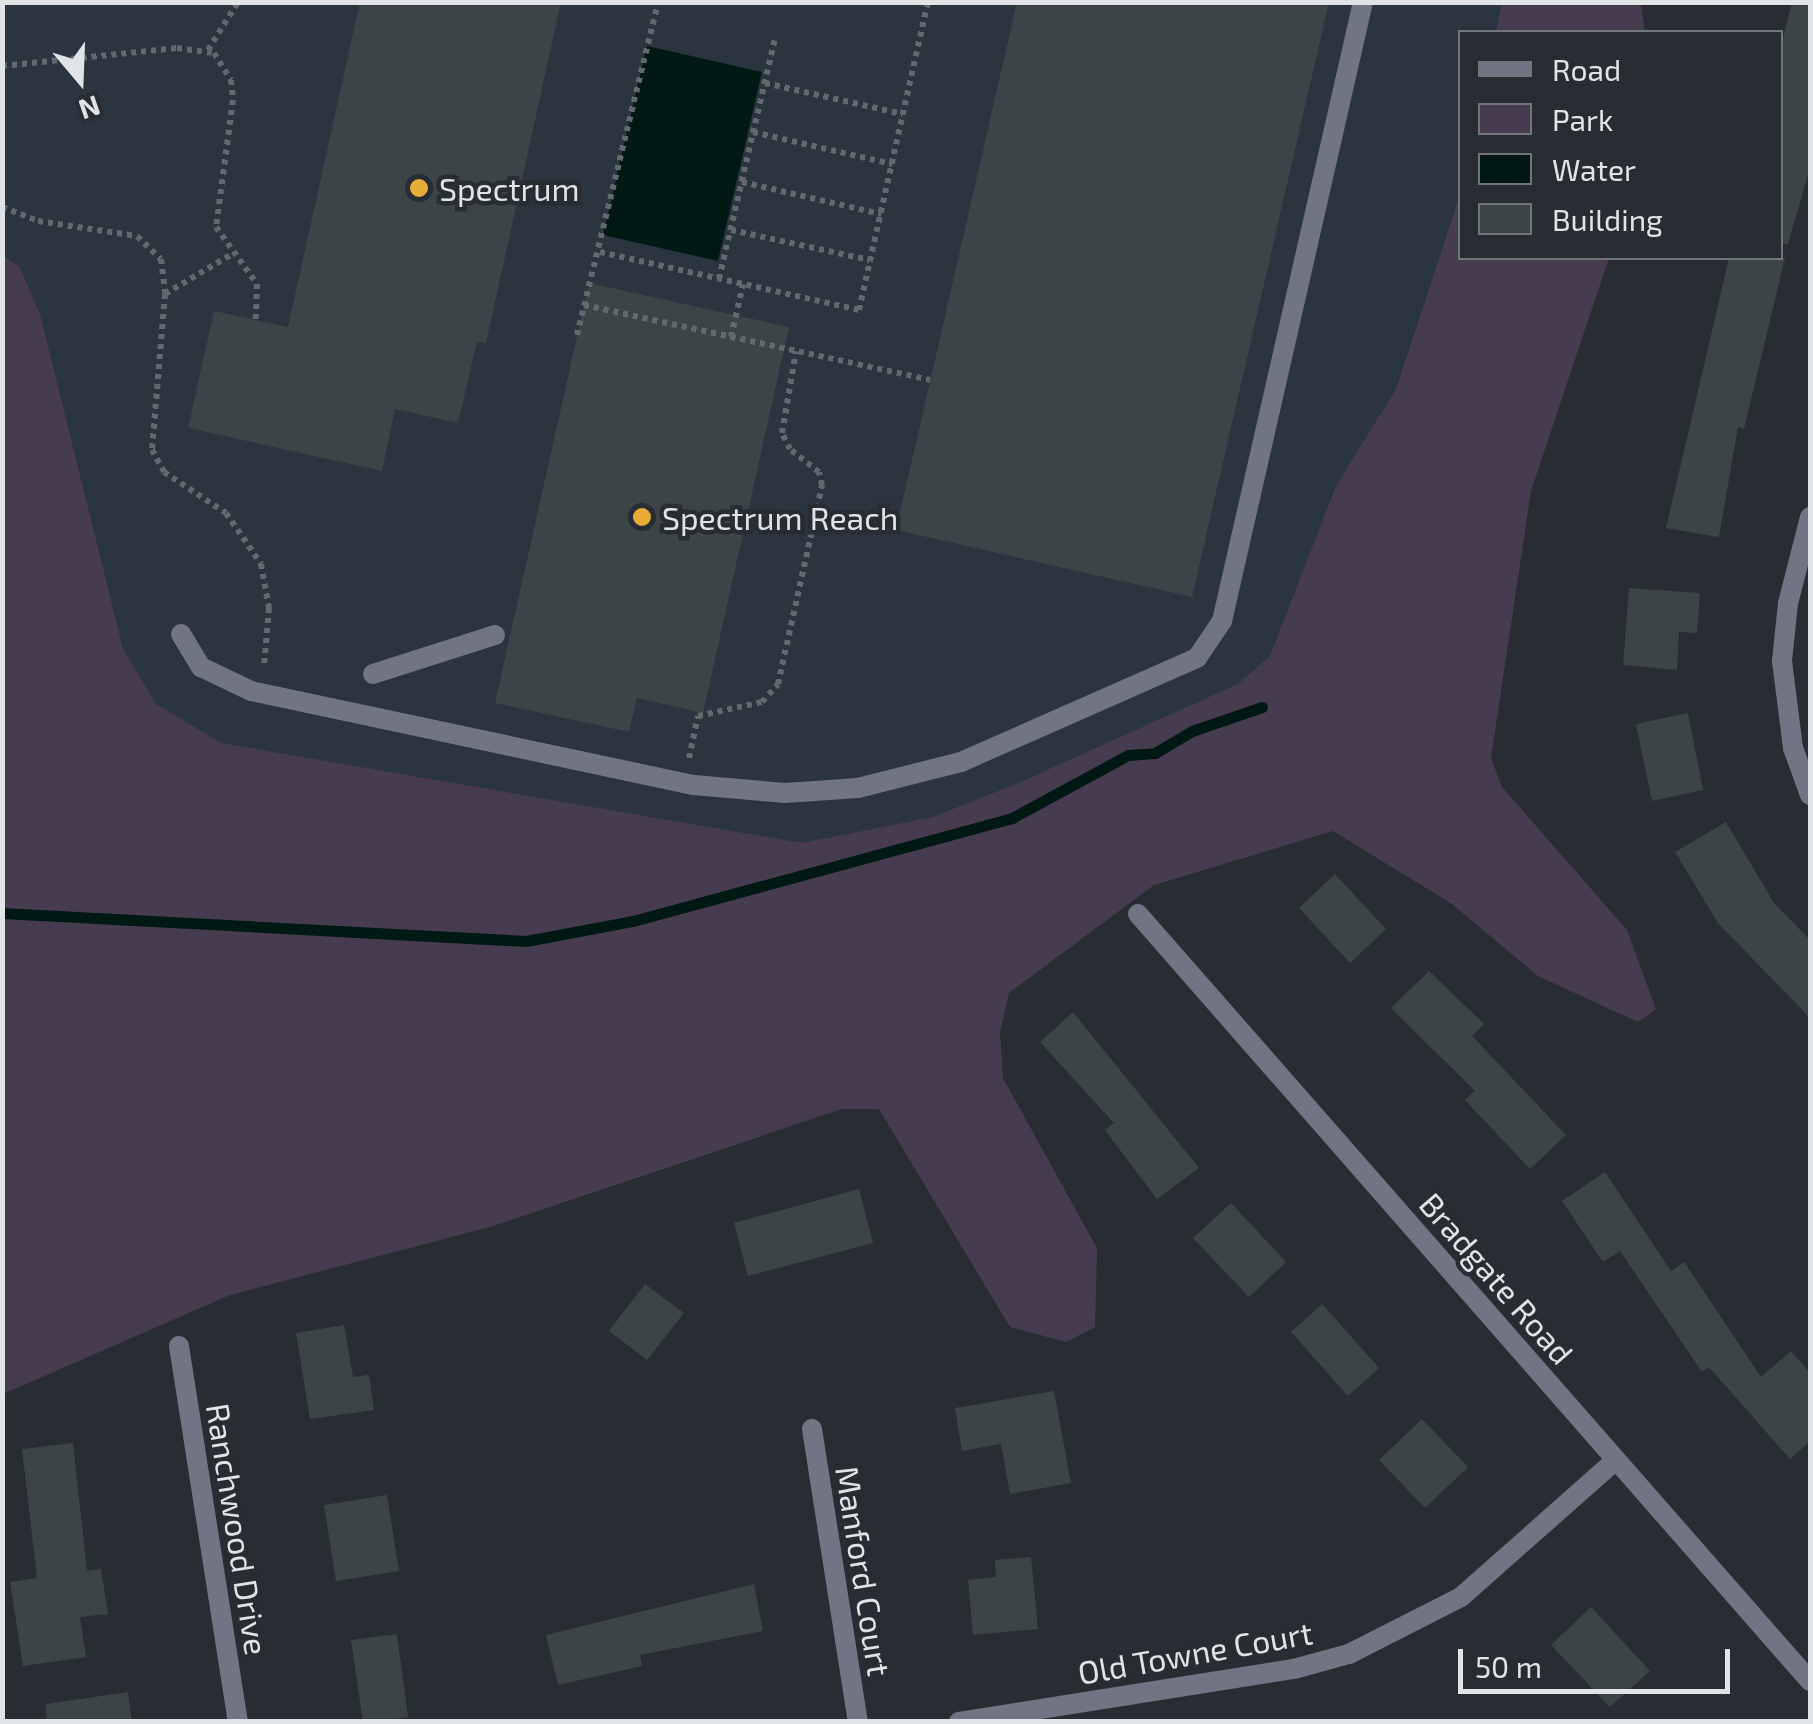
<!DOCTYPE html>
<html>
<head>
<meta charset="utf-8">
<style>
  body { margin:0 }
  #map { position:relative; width:1813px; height:1724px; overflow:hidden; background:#272d32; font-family:"Exo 2",sans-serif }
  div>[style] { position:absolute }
  .built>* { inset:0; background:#2a353f }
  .green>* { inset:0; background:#473c4f }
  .water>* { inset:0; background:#001914 }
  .stream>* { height:11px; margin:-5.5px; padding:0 5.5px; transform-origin:5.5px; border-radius:5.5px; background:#001914 }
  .building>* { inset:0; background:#3b4547 }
  .path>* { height:6px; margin-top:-3px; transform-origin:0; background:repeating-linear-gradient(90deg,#62686c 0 5px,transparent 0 10px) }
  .lane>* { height:20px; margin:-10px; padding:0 10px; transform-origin:10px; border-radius:10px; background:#717482 }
  .street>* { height:20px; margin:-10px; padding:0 10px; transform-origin:10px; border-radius:10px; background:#717482 }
  .dots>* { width:28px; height:28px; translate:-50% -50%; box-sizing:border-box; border:5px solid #272d32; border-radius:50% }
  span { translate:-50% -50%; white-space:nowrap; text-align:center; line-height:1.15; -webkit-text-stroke:9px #272d32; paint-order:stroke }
  .poi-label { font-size:32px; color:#e0e4e7 }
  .left { translate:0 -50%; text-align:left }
  .street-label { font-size:32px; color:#e0e4e7 }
  .frame { position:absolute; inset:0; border:5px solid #e0e4e7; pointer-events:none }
  .legend { position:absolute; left:1458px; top:30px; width:325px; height:230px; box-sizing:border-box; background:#272d32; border:2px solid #71767a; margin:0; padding:12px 18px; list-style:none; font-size:30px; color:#e0e4e7 }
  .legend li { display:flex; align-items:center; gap:20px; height:50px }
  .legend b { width:50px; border:2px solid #71767a }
  .north { position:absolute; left:30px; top:30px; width:100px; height:100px; -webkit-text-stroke:8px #272d32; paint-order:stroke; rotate:161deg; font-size:28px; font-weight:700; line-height:40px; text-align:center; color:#e0e4e7 }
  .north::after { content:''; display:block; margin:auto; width:35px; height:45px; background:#e0e4e7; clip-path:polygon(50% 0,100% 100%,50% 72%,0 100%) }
  .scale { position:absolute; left:1458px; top:1649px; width:272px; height:45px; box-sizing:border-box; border:5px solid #e0e4e7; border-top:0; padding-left:12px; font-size:30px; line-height:35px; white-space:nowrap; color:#e0e4e7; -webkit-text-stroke:8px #272d32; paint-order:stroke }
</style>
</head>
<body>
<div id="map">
  <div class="built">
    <i style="clip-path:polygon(2px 3px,1588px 3px,1581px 32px,1460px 32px,1460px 258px,1410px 729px,3px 1385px)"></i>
  </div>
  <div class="green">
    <i style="clip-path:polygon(1502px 2px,1641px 3px,1645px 32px,1496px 32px)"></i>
    <i style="clip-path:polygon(1460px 195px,1460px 258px,1609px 258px,1531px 491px,1491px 758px,1502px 787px,1627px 930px,1656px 1009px,1638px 1022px,1538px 976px,1452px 904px,1333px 831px,1154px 885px,1009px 993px,1000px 1033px,1003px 1078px,1097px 1248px,1095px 1327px,1066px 1342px,1010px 1327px,879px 1109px,842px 1109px,490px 1227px,230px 1295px,3px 1394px,3px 256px,19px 266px,40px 314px,123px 649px,156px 704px,221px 743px,802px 843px,933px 817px,1016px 784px,1238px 684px,1270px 656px,1336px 486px,1396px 389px)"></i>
  </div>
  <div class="water">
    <i style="clip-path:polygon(647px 46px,762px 72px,718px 261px,603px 235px)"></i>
  </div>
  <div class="stream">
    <i style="left:2px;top:913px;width:525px;rotate:3.06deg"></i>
    <i style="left:526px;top:941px;width:109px;rotate:-10.6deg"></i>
    <i style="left:633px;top:921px;width:393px;rotate:-15.2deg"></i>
    <i style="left:1012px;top:818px;width:132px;rotate:-28.5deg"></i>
    <i style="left:1128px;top:755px;width:27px;rotate:-4deg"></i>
    <i style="left:1155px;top:753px;width:43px;rotate:-30.7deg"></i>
    <i style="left:1192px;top:731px;width:74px;rotate:-18.9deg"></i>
  </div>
  <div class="building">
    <i style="clip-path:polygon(360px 2px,561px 2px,486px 343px,477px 341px,458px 423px,395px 409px,382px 471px,188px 428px,214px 311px,288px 327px)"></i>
    <i style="clip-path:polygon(1017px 2px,1329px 2px,1192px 597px,896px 530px)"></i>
    <i style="clip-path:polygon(1792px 2px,1810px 2px,1810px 168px,1788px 244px,1780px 243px,1780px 50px)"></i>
    <i style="clip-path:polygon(1729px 258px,1785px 258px,1744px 429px,1738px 427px,1719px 537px,1666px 528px)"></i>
    <i style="clip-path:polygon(589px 283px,789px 327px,703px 713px,637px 698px,629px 732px,495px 703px)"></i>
    <i style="clip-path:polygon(1629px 588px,1700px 593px,1697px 633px,1679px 632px,1677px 670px,1623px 665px)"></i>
    <i style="clip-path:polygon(1688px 713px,1703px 790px,1652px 801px,1636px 724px)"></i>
    <i style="clip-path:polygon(1726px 822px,1774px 903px,1810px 940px,1810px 1018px,1718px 923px,1675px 852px)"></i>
    <i style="clip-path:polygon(1335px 874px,1386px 929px,1350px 963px,1299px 908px)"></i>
    <i style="clip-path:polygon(1429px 971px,1484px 1024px,1472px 1036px,1566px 1135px,1530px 1169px,1465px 1100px,1475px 1091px,1391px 1008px)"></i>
    <i style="clip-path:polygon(1073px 1012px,1199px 1168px,1157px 1199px,1105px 1130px,1114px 1123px,1040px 1042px)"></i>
    <i style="clip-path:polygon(1605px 1172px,1671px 1271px,1684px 1262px,1761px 1377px,1791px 1351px,1810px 1373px,1810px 1441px,1790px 1459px,1709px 1367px,1702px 1372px,1620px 1251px,1603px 1262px,1562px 1201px)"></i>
    <i style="clip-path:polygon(859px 1189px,873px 1243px,748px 1276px,734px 1223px)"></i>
    <i style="clip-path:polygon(1231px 1203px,1286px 1262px,1249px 1297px,1193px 1238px)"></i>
    <i style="clip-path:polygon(645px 1284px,684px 1313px,647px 1360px,609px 1331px)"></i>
    <i style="clip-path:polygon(1322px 1304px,1379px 1368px,1348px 1396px,1291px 1332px)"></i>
    <i style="clip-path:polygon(344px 1325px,353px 1377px,369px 1375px,374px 1410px,310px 1419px,296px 1333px)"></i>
    <i style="clip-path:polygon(1054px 1391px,1071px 1483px,1010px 1494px,1001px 1444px,962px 1451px,955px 1408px)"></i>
    <i style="clip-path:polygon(1422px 1419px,1468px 1467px,1425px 1508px,1379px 1460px)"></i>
    <i style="clip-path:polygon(73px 1443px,87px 1571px,101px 1569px,108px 1614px,80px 1617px,86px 1657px,23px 1666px,10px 1582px,37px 1578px,22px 1449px)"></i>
    <i style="clip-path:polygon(387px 1495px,399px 1571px,336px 1581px,324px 1505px)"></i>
    <i style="clip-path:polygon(1031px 1557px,1038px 1629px,973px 1635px,968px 1580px,996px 1577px,995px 1560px)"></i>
    <i style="clip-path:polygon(754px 1584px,763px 1631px,640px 1655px,642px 1666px,558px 1685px,546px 1635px)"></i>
    <i style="clip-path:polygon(1591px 1607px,1650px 1671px,1610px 1707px,1551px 1645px)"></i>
    <i style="clip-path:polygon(397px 1634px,408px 1717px,363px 1722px,351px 1640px)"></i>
    <i style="clip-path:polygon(128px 1692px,132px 1722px,47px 1722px,46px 1704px)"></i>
  </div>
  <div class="path">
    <i style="left:208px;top:50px;width:57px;rotate:-58deg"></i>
    <i style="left:2px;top:66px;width:176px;rotate:-5.9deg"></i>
    <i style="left:177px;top:48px;width:37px;rotate:8deg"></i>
    <i style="left:214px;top:53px;width:32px;rotate:58deg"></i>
    <i style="left:231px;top:80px;width:20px;rotate:84deg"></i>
    <i style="left:233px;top:100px;width:128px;rotate:97.6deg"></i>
    <i style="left:216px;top:227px;width:70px;rotate:54.3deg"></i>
    <i style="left:257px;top:284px;width:36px;rotate:92deg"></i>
    <i style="left:765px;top:83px;width:141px;rotate:12.7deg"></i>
    <i style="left:753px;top:132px;width:143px;rotate:13deg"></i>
    <i style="left:742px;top:182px;width:143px;rotate:13deg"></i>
    <i style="left:2px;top:207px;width:39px;rotate:21deg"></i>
    <i style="left:38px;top:221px;width:100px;rotate:8.6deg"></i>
    <i style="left:137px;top:236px;width:33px;rotate:44deg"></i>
    <i style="left:161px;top:259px;width:35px;rotate:83deg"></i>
    <i style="left:165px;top:294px;width:157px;rotate:94.8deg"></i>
    <i style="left:152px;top:450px;width:25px;rotate:61deg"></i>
    <i style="left:164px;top:472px;width:74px;rotate:33.5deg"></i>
    <i style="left:226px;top:513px;width:62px;rotate:55.5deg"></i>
    <i style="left:261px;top:564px;width:45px;rotate:79.7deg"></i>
    <i style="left:269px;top:608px;width:58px;rotate:94.9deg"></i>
    <i style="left:731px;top:230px;width:142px;rotate:12.2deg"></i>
    <i style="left:600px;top:252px;width:265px;rotate:12.6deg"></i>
    <i style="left:859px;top:310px;width:316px;rotate:-77.4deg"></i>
    <i style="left:719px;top:279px;width:247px;rotate:-76.9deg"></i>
    <i style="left:165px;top:294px;width:78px;rotate:-30.8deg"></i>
    <i style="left:584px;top:305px;width:354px;rotate:12.2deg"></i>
    <i style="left:577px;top:335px;width:343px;rotate:-76.3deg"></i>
    <i style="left:731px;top:337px;width:54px;rotate:-77.2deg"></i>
    <i style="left:689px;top:758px;width:43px;rotate:-77.9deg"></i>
    <i style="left:698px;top:716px;width:66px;rotate:-12.3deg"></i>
    <i style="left:762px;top:702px;width:24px;rotate:-48deg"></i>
    <i style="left:778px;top:684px;width:204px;rotate:-77.5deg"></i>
    <i style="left:822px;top:485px;width:13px;rotate:-103deg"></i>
    <i style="left:819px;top:472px;width:37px;rotate:-142deg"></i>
    <i style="left:790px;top:449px;width:18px;rotate:-117deg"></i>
    <i style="left:782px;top:433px;width:83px;rotate:-80.3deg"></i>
  </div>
  <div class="lane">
    <i style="left:181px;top:634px;width:39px;rotate:59deg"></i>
    <i style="left:201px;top:667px;width:55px;rotate:25.6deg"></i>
    <i style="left:251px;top:691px;width:453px;rotate:12deg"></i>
    <i style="left:694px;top:785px;width:91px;rotate:5deg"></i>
    <i style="left:785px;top:793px;width:73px;rotate:-3.9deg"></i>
    <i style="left:858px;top:788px;width:106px;rotate:-14.2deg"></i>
    <i style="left:961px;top:762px;width:258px;rotate:-23.8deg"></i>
    <i style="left:1197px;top:658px;width:45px;rotate:-56deg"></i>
    <i style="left:1222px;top:621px;width:635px;rotate:-77.17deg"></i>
    <i style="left:373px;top:674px;width:128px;rotate:-17.7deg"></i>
  </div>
  <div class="street">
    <i style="left:1810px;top:517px;width:89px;rotate:104.3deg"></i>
    <i style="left:1788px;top:603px;width:58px;rotate:95.9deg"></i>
    <i style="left:1782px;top:661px;width:88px;rotate:82.8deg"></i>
    <i style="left:1793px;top:748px;width:50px;rotate:70.1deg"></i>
    <i style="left:1138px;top:914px;width:1020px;rotate:48.78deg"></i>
    <i style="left:179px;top:1346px;width:381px;rotate:81.1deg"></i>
    <i style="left:812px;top:1429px;width:297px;rotate:81.1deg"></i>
    <i style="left:959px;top:1722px;width:339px;rotate:-9deg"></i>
    <i style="left:1294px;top:1669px;width:57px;rotate:-15.3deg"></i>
    <i style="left:1349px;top:1654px;width:126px;rotate:-27deg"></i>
    <i style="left:1461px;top:1597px;width:207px;rotate:-41.5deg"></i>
  </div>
  <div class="dots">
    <i style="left:419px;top:188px;background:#e6ac36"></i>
    <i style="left:642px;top:517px;background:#e6ac36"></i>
  </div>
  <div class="poi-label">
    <span class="left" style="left:439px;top:188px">Spectrum</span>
    <span class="left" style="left:662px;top:517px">Spectrum Reach</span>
  </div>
  <div class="street-label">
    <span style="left:1497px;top:1278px;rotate:49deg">Bradgate Road</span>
    <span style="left:238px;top:1529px;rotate:81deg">Ranchwood Drive</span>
    <span style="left:864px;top:1571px;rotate:81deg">Manford Court</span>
    <span style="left:1195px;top:1652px;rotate:-10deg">Old Towne Court</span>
  </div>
  <div class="frame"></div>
  <ul class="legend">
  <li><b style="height:12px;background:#717482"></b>Road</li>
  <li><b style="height:28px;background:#473c4f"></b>Park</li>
  <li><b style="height:28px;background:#001914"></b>Water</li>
  <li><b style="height:28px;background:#3b4547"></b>Building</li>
  </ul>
  <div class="north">N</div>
  <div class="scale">50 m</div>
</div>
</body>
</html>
